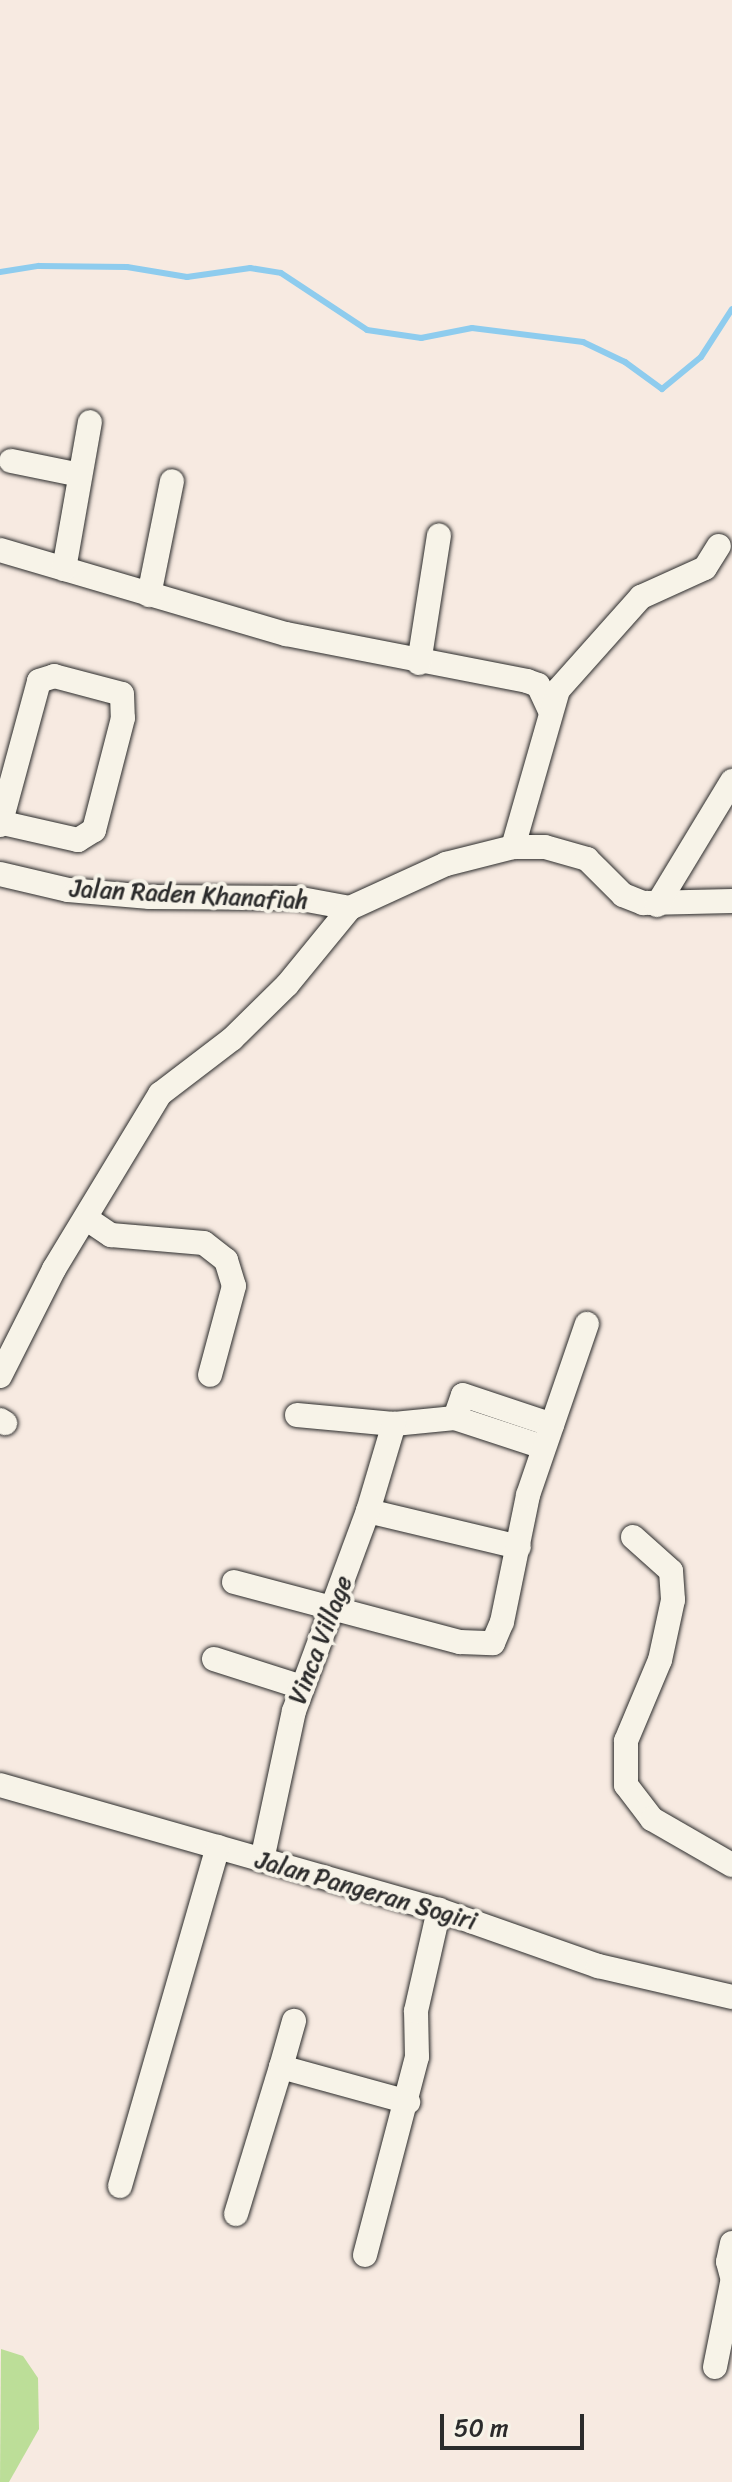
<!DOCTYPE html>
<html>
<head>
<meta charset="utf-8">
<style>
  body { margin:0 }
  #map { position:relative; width:732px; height:2482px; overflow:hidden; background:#f7eae1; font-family:Sriracha,sans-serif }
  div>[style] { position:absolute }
  .green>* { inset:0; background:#bcde98 }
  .stream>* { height:6px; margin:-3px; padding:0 3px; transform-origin:3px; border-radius:3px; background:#8eccee }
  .roads { filter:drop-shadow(0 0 2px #2b2b2b) drop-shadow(0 0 2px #2b2b2b) }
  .minor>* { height:24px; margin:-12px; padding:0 12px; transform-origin:12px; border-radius:12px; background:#f7f3e8 }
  span { translate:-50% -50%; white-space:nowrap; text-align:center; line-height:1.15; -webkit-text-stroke:8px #f7f3e8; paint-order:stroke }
  .street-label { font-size:24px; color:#2b2b2b }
  .scale { position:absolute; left:440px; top:2414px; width:144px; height:36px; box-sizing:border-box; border:4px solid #2b2b2b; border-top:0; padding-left:10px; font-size:24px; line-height:28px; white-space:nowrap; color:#2b2b2b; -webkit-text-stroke:6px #f7f3e8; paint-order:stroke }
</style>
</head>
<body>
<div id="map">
  <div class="green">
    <i style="clip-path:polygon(1px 2349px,23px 2356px,38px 2378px,39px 2429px,9px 2482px,0 2482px)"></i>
  </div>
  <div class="stream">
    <i style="left:0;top:272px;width:39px;rotate:-9deg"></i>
    <i style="left:39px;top:266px;width:88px;rotate:0.7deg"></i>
    <i style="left:127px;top:267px;width:61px;rotate:9.5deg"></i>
    <i style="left:187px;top:277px;width:64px;rotate:-8.1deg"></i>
    <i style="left:250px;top:268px;width:31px;rotate:9deg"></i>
    <i style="left:281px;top:273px;width:103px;rotate:33.5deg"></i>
    <i style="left:367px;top:330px;width:55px;rotate:8.4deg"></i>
    <i style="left:421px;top:338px;width:52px;rotate:-11.1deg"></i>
    <i style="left:472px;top:328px;width:112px;rotate:7.2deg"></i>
    <i style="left:583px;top:342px;width:47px;rotate:25.5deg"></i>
    <i style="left:625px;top:362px;width:46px;rotate:36.1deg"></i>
    <i style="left:662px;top:389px;width:50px;rotate:-39.4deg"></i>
    <i style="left:701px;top:357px;width:57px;rotate:-57.1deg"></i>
  </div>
  <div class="roads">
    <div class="minor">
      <i style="left:11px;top:461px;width:70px;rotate:11.5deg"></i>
      <i style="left:0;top:550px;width:298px;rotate:16.4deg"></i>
      <i style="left:286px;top:634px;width:246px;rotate:11deg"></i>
      <i style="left:527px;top:681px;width:12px;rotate:20deg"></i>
      <i style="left:538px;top:685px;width:29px;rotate:65deg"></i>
      <i style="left:64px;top:569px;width:149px;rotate:-80deg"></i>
      <i style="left:149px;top:595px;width:116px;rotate:-78.6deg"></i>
      <i style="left:419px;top:663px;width:129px;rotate:-81.1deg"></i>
      <i style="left:0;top:825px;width:149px;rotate:-74.8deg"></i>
      <i style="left:39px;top:681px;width:16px;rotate:-18deg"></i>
      <i style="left:54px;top:676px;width:70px;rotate:14.8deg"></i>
      <i style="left:122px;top:694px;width:24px;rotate:88deg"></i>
      <i style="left:123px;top:718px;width:116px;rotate:104.5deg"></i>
      <i style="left:94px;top:830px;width:19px;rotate:148deg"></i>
      <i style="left:78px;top:840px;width:77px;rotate:-167.2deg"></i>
      <i style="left:513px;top:847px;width:163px;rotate:-74deg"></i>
      <i style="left:558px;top:690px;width:125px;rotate:-48.3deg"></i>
      <i style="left:641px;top:597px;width:70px;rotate:-24.4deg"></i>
      <i style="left:705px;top:568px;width:26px;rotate:-58deg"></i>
      <i style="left:0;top:874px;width:70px;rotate:13.2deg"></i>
      <i style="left:68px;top:890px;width:82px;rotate:4.9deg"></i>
      <i style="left:150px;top:897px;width:146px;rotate:0.4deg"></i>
      <i style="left:296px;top:898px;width:55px;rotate:10.5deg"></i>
      <i style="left:350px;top:908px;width:106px;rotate:-24.6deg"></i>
      <i style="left:446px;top:864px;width:69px;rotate:-14.2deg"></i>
      <i style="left:513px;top:847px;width:32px"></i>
      <i style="left:545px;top:847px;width:44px;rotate:15.9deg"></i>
      <i style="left:587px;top:859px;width:51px;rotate:45deg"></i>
      <i style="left:623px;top:895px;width:22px;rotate:22deg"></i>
      <i style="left:643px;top:903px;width:89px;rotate:-1.3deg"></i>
      <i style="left:657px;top:905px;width:145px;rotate:-58.8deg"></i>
      <i style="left:87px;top:1219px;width:29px;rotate:34deg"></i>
      <i style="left:111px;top:1235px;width:93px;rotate:4.9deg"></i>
      <i style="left:204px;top:1243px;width:28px;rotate:38deg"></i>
      <i style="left:226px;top:1260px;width:27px;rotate:73deg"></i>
      <i style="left:234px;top:1286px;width:92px;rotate:105.1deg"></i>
      <i style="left:0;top:1376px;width:120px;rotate:-63.2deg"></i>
      <i style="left:54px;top:1269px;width:205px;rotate:-58.8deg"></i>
      <i style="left:160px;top:1094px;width:91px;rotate:-37.4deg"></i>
      <i style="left:232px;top:1039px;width:77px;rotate:-44.5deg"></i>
      <i style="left:287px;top:985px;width:99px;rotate:-50.7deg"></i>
      <i style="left:297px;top:1415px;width:97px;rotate:5.3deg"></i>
      <i style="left:394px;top:1424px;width:61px;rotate:-5.6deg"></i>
      <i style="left:455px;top:1418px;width:93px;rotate:18.2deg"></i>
      <i style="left:455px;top:1418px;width:24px;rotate:-71deg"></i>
      <i style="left:463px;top:1395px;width:94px;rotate:18.6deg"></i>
      <i style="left:0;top:1420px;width:6px;rotate:31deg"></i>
      <i style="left:368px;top:1511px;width:155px;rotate:13.4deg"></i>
      <i style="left:633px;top:1537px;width:51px;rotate:41.8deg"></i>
      <i style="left:671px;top:1571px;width:29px;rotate:86deg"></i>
      <i style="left:673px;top:1600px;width:61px;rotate:102.2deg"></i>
      <i style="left:660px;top:1660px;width:88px;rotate:112.8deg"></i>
      <i style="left:626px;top:1741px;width:44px;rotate:90deg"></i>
      <i style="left:626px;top:1785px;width:43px;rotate:52.6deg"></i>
      <i style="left:652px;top:1819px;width:92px;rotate:29.9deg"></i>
      <i style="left:234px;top:1582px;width:234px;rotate:14.9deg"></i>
      <i style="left:460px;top:1642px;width:33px;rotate:2deg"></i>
      <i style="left:493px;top:1643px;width:23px;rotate:-67deg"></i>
      <i style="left:502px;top:1622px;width:130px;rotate:-78.4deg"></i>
      <i style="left:528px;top:1495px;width:181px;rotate:-71deg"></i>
      <i style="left:214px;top:1659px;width:92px;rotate:17.7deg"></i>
      <i style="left:0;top:1785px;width:456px;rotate:15.9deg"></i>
      <i style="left:439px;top:1910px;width:169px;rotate:19.4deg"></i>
      <i style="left:598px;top:1966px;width:138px;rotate:13deg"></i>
      <i style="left:262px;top:1860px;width:152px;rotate:-77.9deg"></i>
      <i style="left:294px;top:1711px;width:213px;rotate:-69.7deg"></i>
      <i style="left:368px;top:1511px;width:91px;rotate:-73.4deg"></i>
      <i style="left:281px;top:2067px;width:48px;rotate:-74.2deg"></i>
      <i style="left:120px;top:2186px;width:353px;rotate:-73.9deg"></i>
      <i style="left:236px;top:2214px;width:154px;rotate:-73deg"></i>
      <i style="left:281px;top:2067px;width:132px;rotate:15.4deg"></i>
      <i style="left:732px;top:2243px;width:19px;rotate:102deg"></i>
      <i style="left:728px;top:2262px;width:16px;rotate:75deg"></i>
      <i style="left:365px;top:2255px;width:205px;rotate:-75.3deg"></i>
      <i style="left:417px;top:2057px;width:46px;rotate:-91.2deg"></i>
      <i style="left:416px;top:2011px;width:104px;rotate:-77.2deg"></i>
      <i style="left:715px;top:2367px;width:86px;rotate:-78.6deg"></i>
    </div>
  </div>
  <div class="street-label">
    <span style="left:189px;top:895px;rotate:3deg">Jalan Raden Khanafiah</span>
    <span style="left:321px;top:1640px;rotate:-69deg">Vinca Village</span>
    <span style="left:366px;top:1891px;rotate:16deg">Jalan Pangeran Sogiri</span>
  </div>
  <div class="scale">50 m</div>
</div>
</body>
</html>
